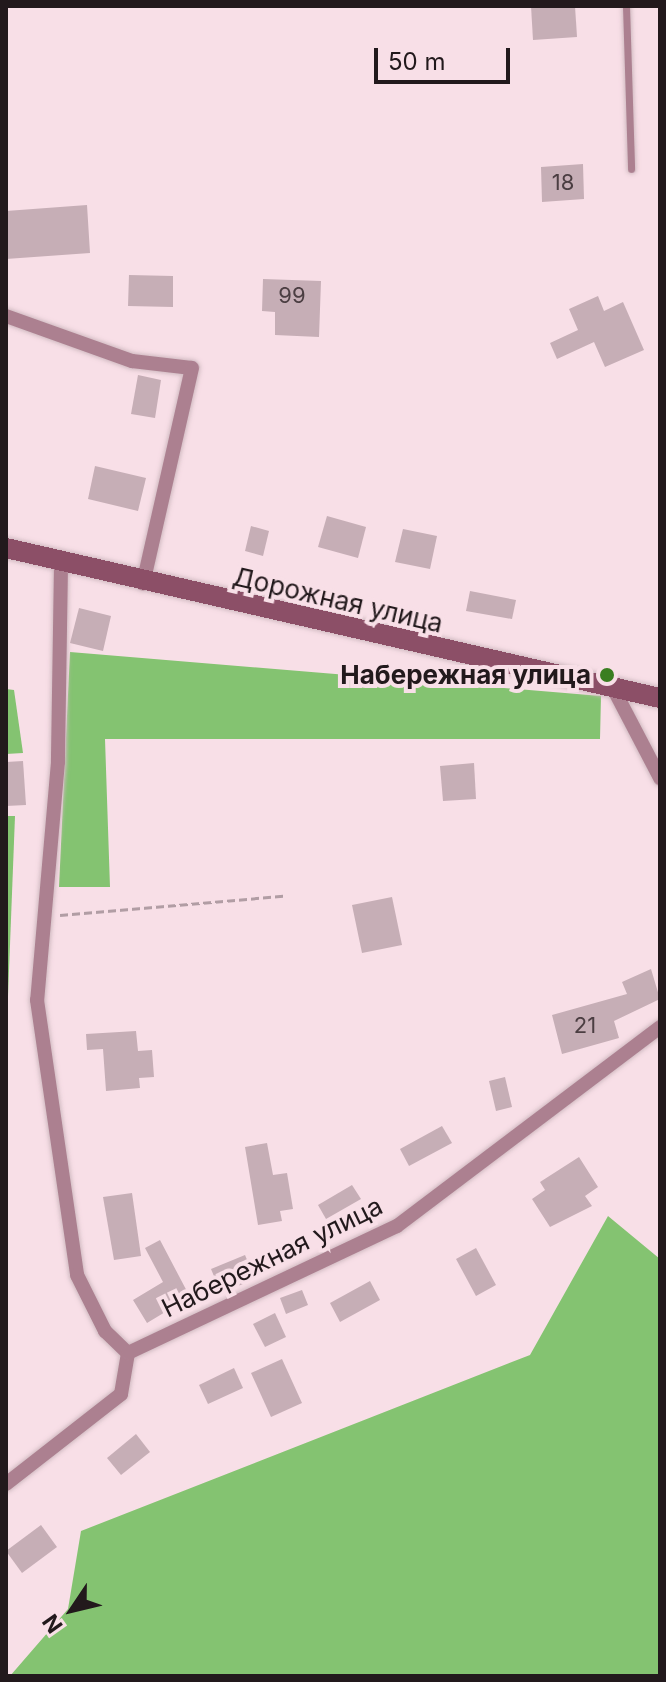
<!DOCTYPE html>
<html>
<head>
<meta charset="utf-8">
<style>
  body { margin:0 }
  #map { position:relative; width:666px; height:1682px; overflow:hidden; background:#f8dfe7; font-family:Inter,sans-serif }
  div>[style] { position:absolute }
  .forest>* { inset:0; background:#84c371 }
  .building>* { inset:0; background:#c6aeb6 }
  .path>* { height:3px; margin-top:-1.5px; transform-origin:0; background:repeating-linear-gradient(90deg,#b19da4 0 8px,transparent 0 12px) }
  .roads { filter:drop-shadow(0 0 2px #d1bbc2) drop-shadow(0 0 2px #d1bbc2) }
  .lane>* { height:7px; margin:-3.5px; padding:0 3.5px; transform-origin:3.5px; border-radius:3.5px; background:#ac8090 }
  .street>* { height:14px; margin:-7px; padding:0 7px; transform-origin:7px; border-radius:7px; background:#ac8090 }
  .secondary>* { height:20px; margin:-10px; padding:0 10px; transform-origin:10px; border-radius:10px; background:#8c4f67 }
  .dots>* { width:22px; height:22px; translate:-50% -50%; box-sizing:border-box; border:4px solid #f8dfe7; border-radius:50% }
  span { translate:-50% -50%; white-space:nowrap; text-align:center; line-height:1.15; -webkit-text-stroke:8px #f8dfe7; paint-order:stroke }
  .number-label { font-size:22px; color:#4b3e42 }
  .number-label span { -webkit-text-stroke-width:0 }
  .street-label { font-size:26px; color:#22191c }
  .poi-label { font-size:26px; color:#22191c; font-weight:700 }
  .right { translate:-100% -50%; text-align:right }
  .frame { position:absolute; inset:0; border:8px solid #22191c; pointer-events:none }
  .north { position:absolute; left:32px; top:1570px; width:80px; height:80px; -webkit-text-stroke:6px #f8dfe7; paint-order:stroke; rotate:235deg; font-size:22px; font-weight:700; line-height:32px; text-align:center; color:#22191c }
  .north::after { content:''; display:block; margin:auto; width:28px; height:36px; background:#22191c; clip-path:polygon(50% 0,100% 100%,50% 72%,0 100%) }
  .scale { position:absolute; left:374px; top:48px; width:136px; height:36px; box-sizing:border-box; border:4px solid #22191c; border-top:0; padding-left:10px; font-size:24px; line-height:28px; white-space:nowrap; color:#22191c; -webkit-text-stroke:6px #f8dfe7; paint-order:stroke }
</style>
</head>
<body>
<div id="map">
  <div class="forest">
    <i style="clip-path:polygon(70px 652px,601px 696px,600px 739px,105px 739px,110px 887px,59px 887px)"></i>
    <i style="clip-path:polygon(6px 689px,14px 690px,23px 753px,6px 754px)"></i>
    <i style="clip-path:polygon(6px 816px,15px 816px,6px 1048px)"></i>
    <i style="clip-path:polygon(608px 1216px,660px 1259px,660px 1676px,10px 1676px,68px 1609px,81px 1531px,530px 1355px)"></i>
  </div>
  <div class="building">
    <i style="clip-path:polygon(531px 6px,575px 6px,577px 37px,533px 40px)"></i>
    <i style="clip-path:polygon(583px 164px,584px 199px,542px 202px,541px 167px)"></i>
    <i style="clip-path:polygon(87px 205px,90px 253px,6px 259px,6px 211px)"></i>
    <i style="clip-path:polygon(129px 275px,173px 276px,173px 307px,128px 306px)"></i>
    <i style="clip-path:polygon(263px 279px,321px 281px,319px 337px,275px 335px,275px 312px,262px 311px)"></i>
    <i style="clip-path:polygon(598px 296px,604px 311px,623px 302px,644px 350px,605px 367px,594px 342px,557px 359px,550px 343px,578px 330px,569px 309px)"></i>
    <i style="clip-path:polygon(138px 375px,161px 380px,155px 418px,131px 414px)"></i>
    <i style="clip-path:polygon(95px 466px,146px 478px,138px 511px,88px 499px)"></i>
    <i style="clip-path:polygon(327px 516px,366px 527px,358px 558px,318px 547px)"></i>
    <i style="clip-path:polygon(251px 526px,269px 531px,263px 556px,245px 551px)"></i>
    <i style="clip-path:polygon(403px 529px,437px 536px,430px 569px,395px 562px)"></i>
    <i style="clip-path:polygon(470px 591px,516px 600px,512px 619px,466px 611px)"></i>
    <i style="clip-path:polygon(79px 608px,111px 616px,103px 651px,70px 643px)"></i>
    <i style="clip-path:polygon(23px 761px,26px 805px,6px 806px,6px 762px)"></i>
    <i style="clip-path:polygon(474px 763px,476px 799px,443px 801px,440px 766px)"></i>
    <i style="clip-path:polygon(392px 897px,402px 945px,362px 953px,352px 905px)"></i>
    <i style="clip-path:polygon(651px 969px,660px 999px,614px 1021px,619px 1038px,562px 1054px,552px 1015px,627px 994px,622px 982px)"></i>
    <i style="clip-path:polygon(136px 1031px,138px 1051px,152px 1050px,154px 1077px,139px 1078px,140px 1088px,106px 1091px,103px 1049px,87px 1050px,86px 1034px)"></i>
    <i style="clip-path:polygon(505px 1077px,512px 1107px,496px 1111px,489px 1081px)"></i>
    <i style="clip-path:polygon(442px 1126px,452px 1143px,409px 1166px,400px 1149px)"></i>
    <i style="clip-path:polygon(267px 1143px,273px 1175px,287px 1173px,293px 1209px,280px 1211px,282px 1221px,258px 1225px,245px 1147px)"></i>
    <i style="clip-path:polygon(579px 1157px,598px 1187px,585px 1196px,592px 1206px,550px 1227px,532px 1199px,545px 1190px,540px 1182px)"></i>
    <i style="clip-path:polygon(352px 1185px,361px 1199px,326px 1219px,318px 1205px)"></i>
    <i style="clip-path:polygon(132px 1193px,141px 1256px,114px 1260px,103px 1197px)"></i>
    <i style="clip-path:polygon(160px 1240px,190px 1297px,147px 1323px,133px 1300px,163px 1282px,145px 1248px)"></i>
    <i style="clip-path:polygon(476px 1248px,496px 1285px,476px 1296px,456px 1259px)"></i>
    <i style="clip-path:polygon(245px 1255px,255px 1279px,221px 1293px,211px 1269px)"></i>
    <i style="clip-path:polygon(370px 1281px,380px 1300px,340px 1322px,330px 1303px)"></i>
    <i style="clip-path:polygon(302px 1290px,308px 1305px,286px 1314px,280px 1298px)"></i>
    <i style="clip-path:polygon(275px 1313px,286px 1337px,265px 1347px,253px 1324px)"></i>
    <i style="clip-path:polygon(282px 1359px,302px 1403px,271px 1417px,251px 1373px)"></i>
    <i style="clip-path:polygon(234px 1368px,243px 1388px,208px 1404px,199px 1385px)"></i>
    <i style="clip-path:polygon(136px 1434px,150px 1452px,121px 1475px,107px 1458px)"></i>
    <i style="clip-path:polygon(41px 1525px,57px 1547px,22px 1573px,6px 1551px)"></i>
  </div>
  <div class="path">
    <i style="left:60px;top:915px;width:224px;rotate:-4.9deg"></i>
  </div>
  <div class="roads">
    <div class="lane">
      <i style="left:626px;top:6px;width:163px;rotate:88.2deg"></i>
    </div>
    <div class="street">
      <i style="left:6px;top:316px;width:134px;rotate:19.7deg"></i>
      <i style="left:132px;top:361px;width:60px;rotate:6.7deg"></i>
      <i style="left:192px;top:368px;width:221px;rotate:102.8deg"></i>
      <i style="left:61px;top:565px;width:197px;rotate:90.9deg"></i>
      <i style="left:58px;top:762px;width:239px;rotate:95deg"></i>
      <i style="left:37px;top:1000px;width:278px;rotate:81.7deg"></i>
      <i style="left:77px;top:1275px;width:63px;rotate:63.4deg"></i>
      <i style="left:105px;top:1331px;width:32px;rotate:44deg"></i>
      <i style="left:613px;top:688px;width:102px;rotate:62.4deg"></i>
      <i style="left:6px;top:1484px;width:146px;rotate:-38deg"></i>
      <i style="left:121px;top:1394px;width:42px;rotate:-80.3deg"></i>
      <i style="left:128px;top:1353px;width:297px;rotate:-25.3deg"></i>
      <i style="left:397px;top:1226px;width:330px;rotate:-37.1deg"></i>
    </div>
    <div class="secondary">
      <i style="left:6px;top:548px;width:671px;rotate:12.92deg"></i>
    </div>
  </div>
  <div class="dots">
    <i style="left:607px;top:675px;background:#3a7e21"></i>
  </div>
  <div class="number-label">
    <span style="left:563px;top:183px">18</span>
    <span style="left:292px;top:296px">99</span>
    <span style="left:585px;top:1026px">21</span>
  </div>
  <div class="street-label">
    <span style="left:338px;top:600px;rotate:13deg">Дорожная улица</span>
    <span style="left:272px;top:1257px;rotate:-26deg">Набережная улица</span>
  </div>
  <div class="poi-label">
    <span class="right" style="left:591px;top:675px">Набережная улица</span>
  </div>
  <div class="frame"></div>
  <div class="north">N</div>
  <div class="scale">50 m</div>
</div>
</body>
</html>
